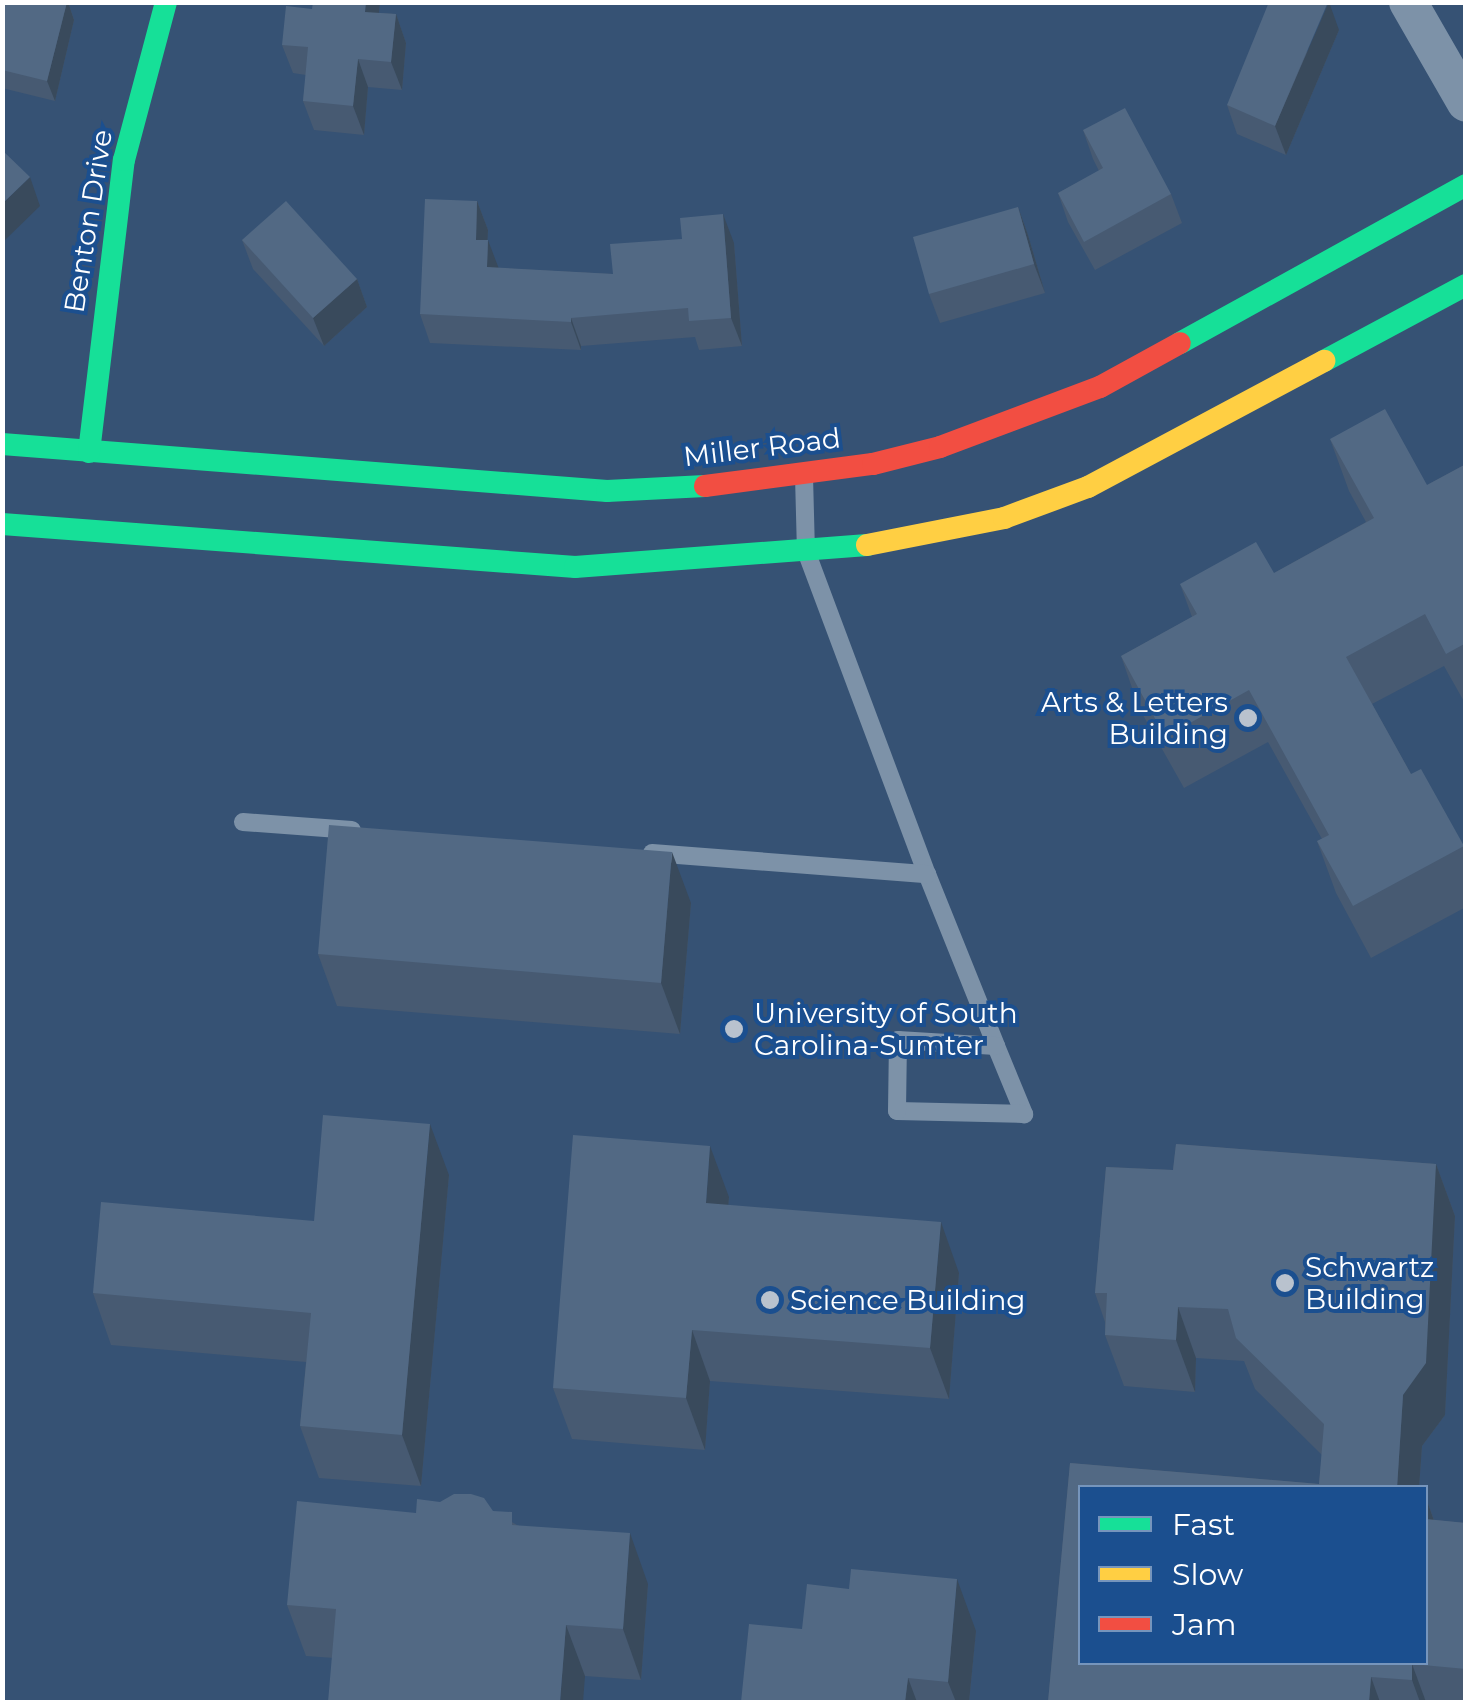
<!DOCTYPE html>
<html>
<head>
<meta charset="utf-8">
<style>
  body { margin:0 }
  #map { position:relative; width:1468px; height:1705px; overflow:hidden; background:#365274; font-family:Montserrat,sans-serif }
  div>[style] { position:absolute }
  .lane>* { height:18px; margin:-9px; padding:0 9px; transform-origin:9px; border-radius:9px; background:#7d92a8 }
  .street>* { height:38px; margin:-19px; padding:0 19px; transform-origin:19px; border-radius:19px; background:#7d92a8 }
  .fast>* { height:22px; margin:-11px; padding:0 11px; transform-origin:11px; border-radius:11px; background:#16e098 }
  .slow>* { height:22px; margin:-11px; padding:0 11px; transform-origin:11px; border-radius:11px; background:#ffcf43 }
  .jam>* { height:22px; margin:-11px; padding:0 11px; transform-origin:11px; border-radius:11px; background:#f24e42 }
  .wall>* { inset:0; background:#475a72 }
  .shaded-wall>* { inset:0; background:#394a5c }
  .building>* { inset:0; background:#526984 }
  .dots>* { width:28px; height:28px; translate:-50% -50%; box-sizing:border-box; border:5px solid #1b4f8f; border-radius:50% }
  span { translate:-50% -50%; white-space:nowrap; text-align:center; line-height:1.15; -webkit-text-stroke:8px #1b4f8f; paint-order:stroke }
  .street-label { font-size:28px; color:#fff }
  .poi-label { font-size:28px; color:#fff }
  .right { translate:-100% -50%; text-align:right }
  .left { translate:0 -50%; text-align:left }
  .frame { position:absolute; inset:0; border:5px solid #fff; pointer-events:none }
  .legend { position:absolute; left:1078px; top:1485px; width:350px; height:180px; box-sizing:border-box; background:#1b4f8f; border:2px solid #7695bc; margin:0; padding:12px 18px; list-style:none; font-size:30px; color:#fff }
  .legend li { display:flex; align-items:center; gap:20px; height:50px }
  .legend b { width:50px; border:2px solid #7695bc }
</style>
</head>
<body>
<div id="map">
  <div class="lane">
    <i style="left:804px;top:476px;width:75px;rotate:88.5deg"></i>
    <i style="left:806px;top:551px;width:345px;rotate:69.5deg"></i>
    <i style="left:927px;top:874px;width:185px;rotate:68.1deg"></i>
    <i style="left:996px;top:1046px;width:74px;rotate:67.6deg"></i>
    <i style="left:1024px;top:1114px;width:127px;rotate:-178.6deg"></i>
    <i style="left:897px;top:1111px;width:71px;rotate:-89.2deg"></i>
    <i style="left:898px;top:1040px;width:98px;rotate:3.5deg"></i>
    <i style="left:243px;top:822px;width:109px;rotate:4.2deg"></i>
    <i style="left:652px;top:853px;width:276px;rotate:4.4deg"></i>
  </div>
  <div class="street">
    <i style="left:1408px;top:2px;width:116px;rotate:60.1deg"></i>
  </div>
  <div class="fast">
    <i style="left:1180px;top:343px;width:327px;rotate:-28.9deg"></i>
    <i style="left:1324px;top:361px;width:161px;rotate:-28.2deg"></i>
    <i style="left:2px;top:444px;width:607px;rotate:4.44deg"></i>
    <i style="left:607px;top:491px;width:98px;rotate:-2.9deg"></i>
    <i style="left:89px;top:452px;width:294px;rotate:-83.2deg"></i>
    <i style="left:124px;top:160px;width:163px;rotate:-75.1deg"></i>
    <i style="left:2px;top:524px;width:575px;rotate:4.29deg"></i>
    <i style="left:575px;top:567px;width:293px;rotate:-4.3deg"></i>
  </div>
  <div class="slow">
    <i style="left:867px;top:545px;width:140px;rotate:-11.1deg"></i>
    <i style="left:1004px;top:518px;width:90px;rotate:-20.3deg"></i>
    <i style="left:1088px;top:487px;width:268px;rotate:-28.1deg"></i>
  </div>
  <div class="jam">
    <i style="left:705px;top:486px;width:169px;rotate:-7.5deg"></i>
    <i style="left:873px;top:464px;width:69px;rotate:-14.2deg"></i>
    <i style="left:940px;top:447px;width:171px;rotate:-20.6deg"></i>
    <i style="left:1100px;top:387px;width:91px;rotate:-28.8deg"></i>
  </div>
  <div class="wall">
    <i style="clip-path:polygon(5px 2px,68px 2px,74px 20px,55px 101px,2px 88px,2px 14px)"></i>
    <i style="clip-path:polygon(312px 9px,396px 14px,406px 43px,402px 90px,368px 87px,364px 135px,314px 130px,303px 101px,306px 75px,293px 73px,282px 45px)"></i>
    <i style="clip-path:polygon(1339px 30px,1286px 155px,1237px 134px,1227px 105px)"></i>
    <i style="clip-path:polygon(1083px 130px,1171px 194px,1182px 223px,1095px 270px,1068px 222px,1058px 193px,1099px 171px,1093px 159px)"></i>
    <i style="clip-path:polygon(477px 201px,488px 230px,487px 240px,498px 268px,613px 274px,734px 243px,742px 346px,699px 350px,695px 337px,581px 346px,581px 350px,430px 343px,420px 314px)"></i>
    <i style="clip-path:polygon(1018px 207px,1028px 235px,1045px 293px,940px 323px,929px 294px)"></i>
    <i style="clip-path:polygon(242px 240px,357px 279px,367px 307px,324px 346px,253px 269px)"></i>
    <i style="clip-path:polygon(1330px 439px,1427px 485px,1466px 464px,1466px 705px,1444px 666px,1372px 704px,1411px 774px,1464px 846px,1466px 851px,1466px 907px,1371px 958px,1336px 893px,1317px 841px,1322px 839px,1268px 742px,1184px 788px,1139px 708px,1121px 656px,1192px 617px,1180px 584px,1274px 573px,1366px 522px,1349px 491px)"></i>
    <i style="clip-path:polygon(691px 903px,680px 1034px,337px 1006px,318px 954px)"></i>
    <i style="clip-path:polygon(1176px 1144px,1436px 1164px,1455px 1216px,1445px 1415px,1422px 1446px,1419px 1488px,1080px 1488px,1080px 1662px,1426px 1662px,1426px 1498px,1434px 1520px,1466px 1523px,1466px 1702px,1048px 1702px,1070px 1463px,1319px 1484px,1322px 1455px,1255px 1389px,1244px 1361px,1196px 1358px,1195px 1392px,1124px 1386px,1105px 1335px,1105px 1322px,1095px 1293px,1106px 1167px,1173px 1170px)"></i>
    <i style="clip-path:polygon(449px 1175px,421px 1486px,319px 1478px,300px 1426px,306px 1362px,111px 1345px,93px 1293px,314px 1221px)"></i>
    <i style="clip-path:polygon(729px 1197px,728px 1205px,959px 1273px,949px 1399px,710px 1381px,705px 1450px,572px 1439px,553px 1388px)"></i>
    <i style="clip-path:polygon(493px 1511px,517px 1525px,648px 1584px,641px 1680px,306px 1656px,287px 1605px,416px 1513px)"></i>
    <i style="clip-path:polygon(802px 1629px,976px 1631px,969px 1702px,741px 1702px)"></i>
  </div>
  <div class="shaded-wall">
    <i style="clip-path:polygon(67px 2px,68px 2px,74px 20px,55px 101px,47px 81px)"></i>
    <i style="clip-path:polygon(366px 2px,380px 2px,376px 40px,365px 12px)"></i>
    <i style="clip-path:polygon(1329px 2px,1339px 30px,1286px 155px,1275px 126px)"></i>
    <i style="clip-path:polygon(396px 14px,406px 43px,402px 90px,391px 62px)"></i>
    <i style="clip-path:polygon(358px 59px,368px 87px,364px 135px,353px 106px)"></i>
    <i style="clip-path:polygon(30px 177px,40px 206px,2px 243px,2px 204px)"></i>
    <i style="clip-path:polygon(477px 201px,488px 230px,486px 268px,476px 240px)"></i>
    <i style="clip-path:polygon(1018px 207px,1028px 235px,1045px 293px,1034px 264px)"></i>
    <i style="clip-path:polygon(723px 214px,734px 243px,742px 346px,731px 318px)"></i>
    <i style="clip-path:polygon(488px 240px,499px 269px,487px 267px)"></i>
    <i style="clip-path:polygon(357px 279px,367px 307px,324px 346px,313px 318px)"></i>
    <i style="clip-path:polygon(571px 318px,581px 346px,581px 350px,571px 322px)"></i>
    <i style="clip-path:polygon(672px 852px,691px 903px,680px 1034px,661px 983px)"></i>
    <i style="clip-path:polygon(430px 1124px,449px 1175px,421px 1486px,402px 1435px)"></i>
    <i style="clip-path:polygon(710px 1146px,729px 1197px,724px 1255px,706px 1203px)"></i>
    <i style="clip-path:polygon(1436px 1164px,1455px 1216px,1445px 1415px,1422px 1446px,1419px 1488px,1397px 1488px,1403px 1395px)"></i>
    <i style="clip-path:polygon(941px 1222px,959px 1273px,949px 1399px,930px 1348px)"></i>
    <i style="clip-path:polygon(1178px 1307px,1196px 1358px,1195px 1392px,1176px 1340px)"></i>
    <i style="clip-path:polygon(692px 1330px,710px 1381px,705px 1450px,686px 1398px)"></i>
    <i style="clip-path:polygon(1426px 1498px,1442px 1543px,1426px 1526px)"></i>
    <i style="clip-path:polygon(630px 1533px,648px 1584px,641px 1680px,623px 1629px)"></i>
    <i style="clip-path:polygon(957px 1579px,976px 1631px,969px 1702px,956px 1702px,948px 1682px)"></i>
    <i style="clip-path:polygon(566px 1625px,585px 1676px,583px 1702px,560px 1702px)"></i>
    <i style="clip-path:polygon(1412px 1664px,1426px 1702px,1420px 1702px,1412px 1680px)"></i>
    <i style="clip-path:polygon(1371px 1677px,1380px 1702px,1369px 1702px)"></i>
    <i style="clip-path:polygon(908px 1678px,917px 1702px,905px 1702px)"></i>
  </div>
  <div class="building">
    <i style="clip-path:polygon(5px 2px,67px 2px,47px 81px,2px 70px,2px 14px)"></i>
    <i style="clip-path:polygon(313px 2px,366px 2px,365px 12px,396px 14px,391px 62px,358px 59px,353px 106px,303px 101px,308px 47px,282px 45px,286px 6px,312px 9px)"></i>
    <i style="clip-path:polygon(1269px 2px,1328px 2px,1275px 126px,1227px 105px)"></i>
    <i style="clip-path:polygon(1125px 108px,1171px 194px,1084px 242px,1058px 193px,1103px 168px,1083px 130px)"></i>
    <i style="clip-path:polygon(2px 150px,30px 177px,2px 204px)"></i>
    <i style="clip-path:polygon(425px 199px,477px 201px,476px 240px,488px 240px,487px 267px,613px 274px,610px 244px,682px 239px,680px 218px,723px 214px,731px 318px,689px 321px,688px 308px,571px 318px,571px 322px,420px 314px)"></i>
    <i style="clip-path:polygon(286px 201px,357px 279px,313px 318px,242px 240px)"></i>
    <i style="clip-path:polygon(1018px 207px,1034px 264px,929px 294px,913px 237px)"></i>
    <i style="clip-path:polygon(1385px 409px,1427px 485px,1466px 464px,1466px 643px,1446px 654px,1425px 614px,1346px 657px,1411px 774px,1421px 769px,1464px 846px,1353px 906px,1317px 841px,1329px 835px,1249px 690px,1165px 737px,1121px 656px,1197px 614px,1180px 584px,1256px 542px,1274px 573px,1374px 518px,1330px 439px)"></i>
    <i style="clip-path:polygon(329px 825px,672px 852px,661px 983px,318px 954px)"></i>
    <i style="clip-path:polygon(323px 1115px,430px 1124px,402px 1435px,300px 1426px,311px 1313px,93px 1293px,101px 1202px,314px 1221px)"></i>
    <i style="clip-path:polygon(573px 1135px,710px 1146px,706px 1203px,941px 1222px,930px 1348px,692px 1330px,686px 1398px,553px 1388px)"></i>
    <i style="clip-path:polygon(1176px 1144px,1436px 1164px,1426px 1363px,1403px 1395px,1397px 1488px,1080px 1488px,1080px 1662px,1426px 1662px,1426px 1519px,1466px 1523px,1466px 1669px,1412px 1664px,1412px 1680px,1371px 1677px,1369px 1702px,1048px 1702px,1070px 1463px,1319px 1484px,1324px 1424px,1236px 1338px,1228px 1309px,1178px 1307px,1176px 1340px,1105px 1335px,1107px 1293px,1095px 1293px,1106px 1167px,1173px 1170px)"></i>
    <i style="clip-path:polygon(454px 1494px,471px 1494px,484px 1498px,493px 1511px,512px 1512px,512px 1525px,630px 1533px,623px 1629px,566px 1625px,560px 1702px,328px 1702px,336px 1609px,287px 1605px,297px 1501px,416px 1513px,417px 1499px,440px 1502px)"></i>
    <i style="clip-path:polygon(851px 1569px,957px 1579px,948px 1682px,908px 1678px,905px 1702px,741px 1702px,749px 1624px,802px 1629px,807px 1584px,849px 1589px)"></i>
  </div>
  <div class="dots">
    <i style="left:1248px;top:718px;background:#b9c2ce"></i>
    <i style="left:734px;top:1029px;background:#b9c2ce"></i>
    <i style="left:1285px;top:1283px;background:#b9c2ce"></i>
    <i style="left:770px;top:1300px;background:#b9c2ce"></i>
  </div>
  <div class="street-label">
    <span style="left:88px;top:221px;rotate:-81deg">Benton Drive</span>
    <span style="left:762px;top:447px;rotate:-7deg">Miller Road</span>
  </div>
  <div class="poi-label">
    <span class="right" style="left:1228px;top:718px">Arts &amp; Letters<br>Building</span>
    <span class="left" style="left:754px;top:1029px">University of South<br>Carolina-Sumter</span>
    <span class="left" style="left:1305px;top:1283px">Schwartz<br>Building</span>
    <span class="left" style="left:790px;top:1300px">Science Building</span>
  </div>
  <div class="frame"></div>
  <ul class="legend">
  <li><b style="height:12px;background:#16e098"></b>Fast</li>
  <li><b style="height:12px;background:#ffcf43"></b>Slow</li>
  <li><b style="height:12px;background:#f24e42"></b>Jam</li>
  </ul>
</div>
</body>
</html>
